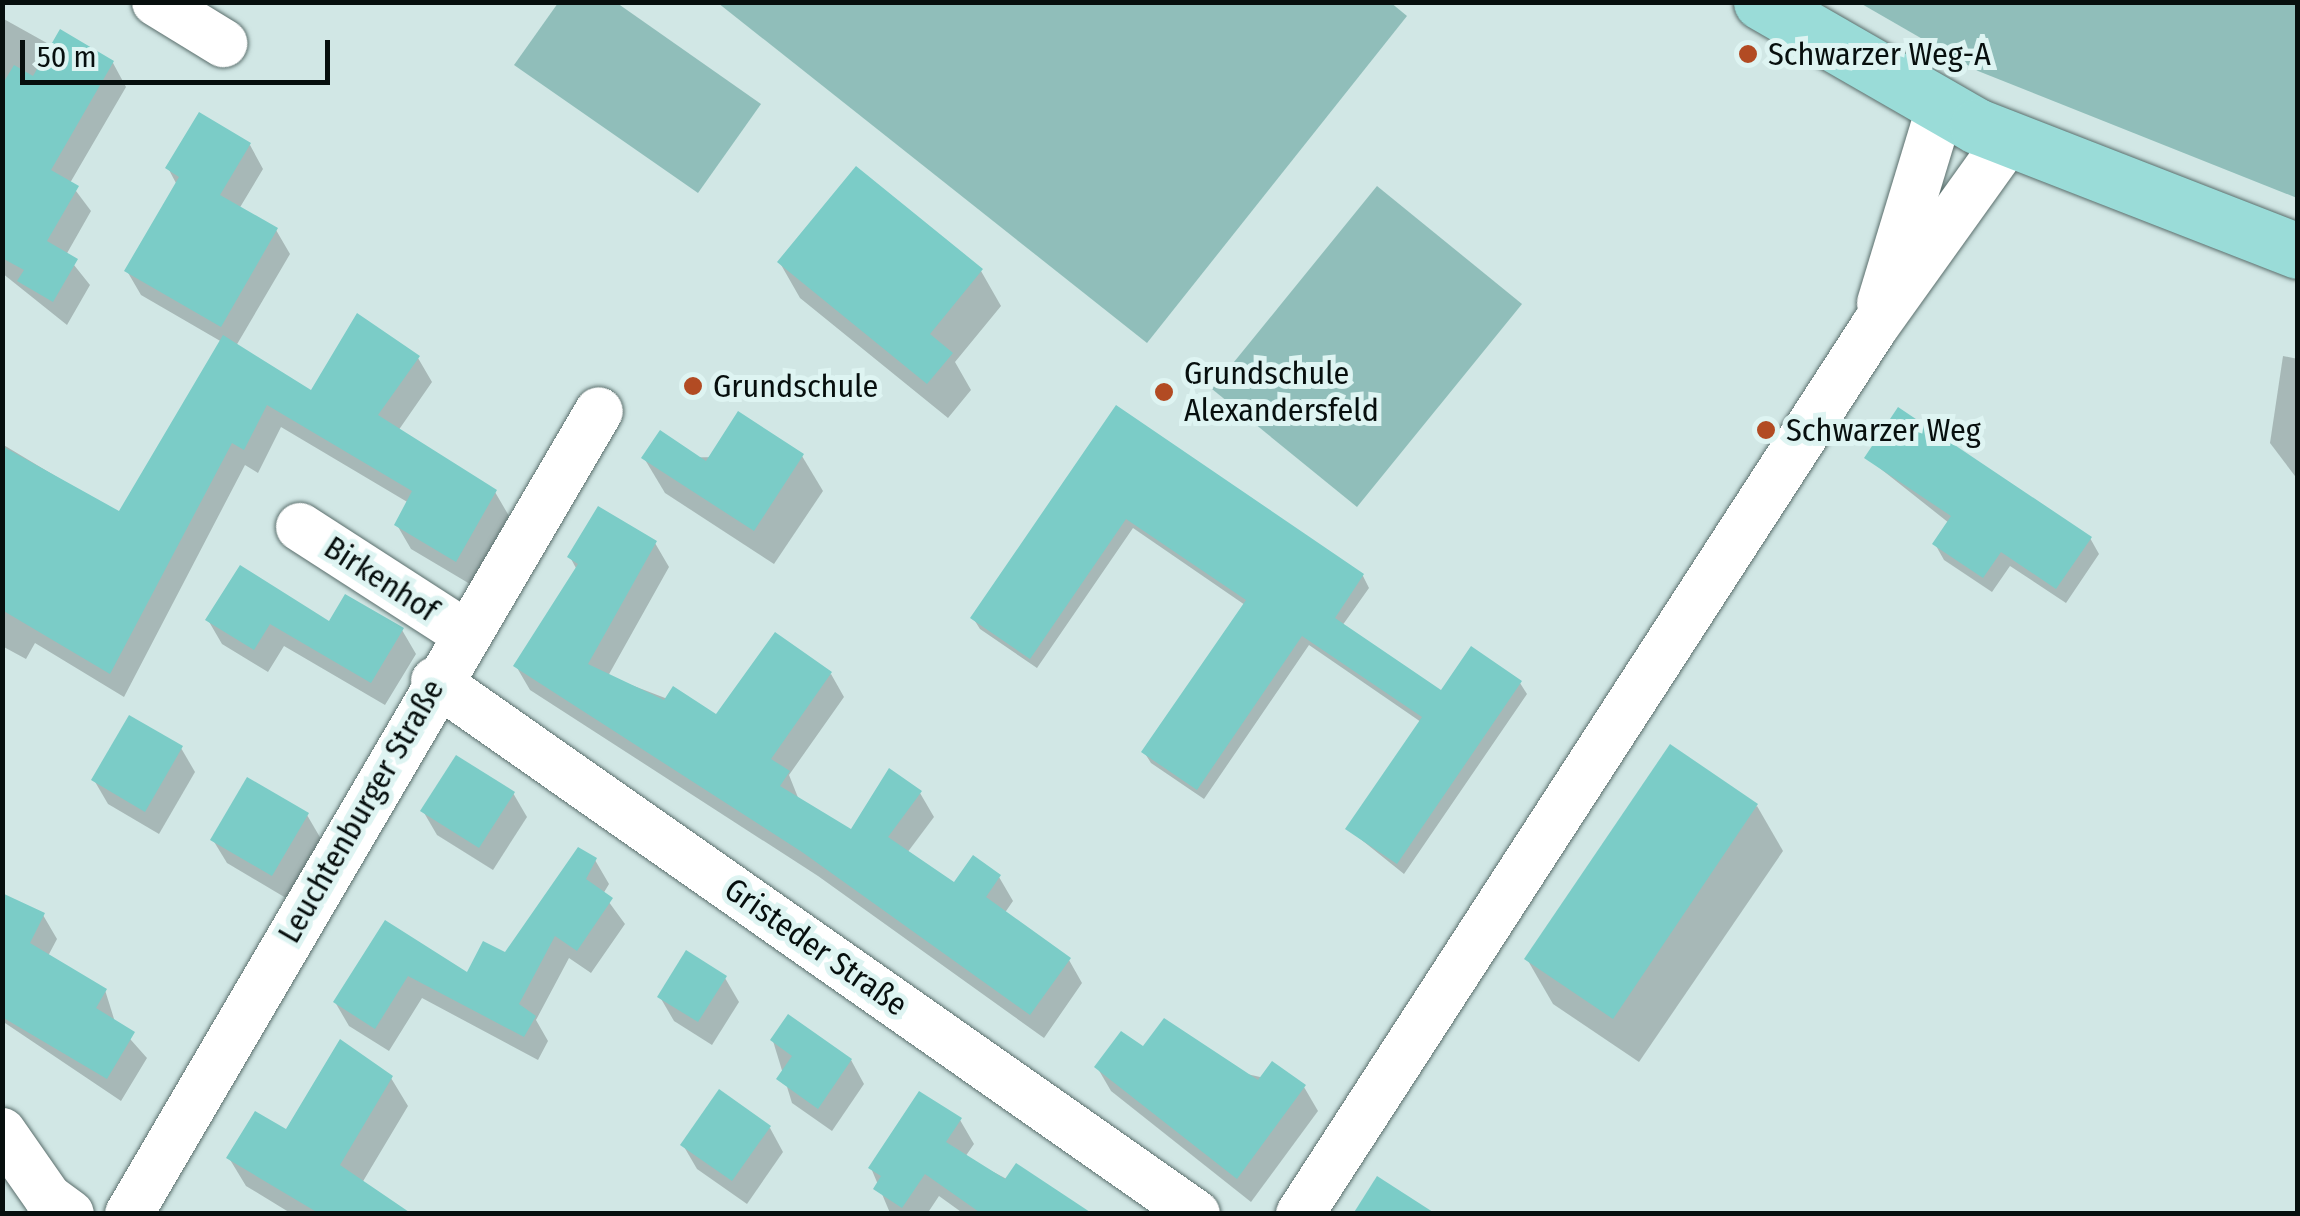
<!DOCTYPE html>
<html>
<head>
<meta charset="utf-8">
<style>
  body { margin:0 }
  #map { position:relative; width:2300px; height:1216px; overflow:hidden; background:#d1e7e5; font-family:"Fira Sans Condensed",sans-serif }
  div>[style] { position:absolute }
  .green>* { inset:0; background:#90beba }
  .shadow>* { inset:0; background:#0003 }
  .building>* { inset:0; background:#7bccc7 }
  .roads { filter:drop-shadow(0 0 2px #5a6e6c) drop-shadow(0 0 2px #5a6e6c) }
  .minor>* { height:48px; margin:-24px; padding:0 24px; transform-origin:24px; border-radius:24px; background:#fff }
  .major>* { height:55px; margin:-27.5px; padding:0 27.5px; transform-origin:27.5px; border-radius:27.5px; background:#9adcd8 }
  .dots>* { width:28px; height:28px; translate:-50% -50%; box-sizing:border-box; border:5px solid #def4f2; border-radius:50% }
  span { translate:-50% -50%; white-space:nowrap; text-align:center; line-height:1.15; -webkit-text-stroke:10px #def4f2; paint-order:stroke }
  .poi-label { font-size:32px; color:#070f0e }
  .left { translate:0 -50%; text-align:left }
  .street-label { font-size:32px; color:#070f0e }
  .frame { position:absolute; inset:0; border:5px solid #070f0e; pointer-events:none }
  .scale { position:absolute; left:20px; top:40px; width:310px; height:45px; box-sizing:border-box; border:5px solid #070f0e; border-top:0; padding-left:12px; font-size:30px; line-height:35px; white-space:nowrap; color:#070f0e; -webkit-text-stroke:8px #def4f2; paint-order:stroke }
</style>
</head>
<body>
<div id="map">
  <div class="green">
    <i style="clip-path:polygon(1390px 2px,1407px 16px,1147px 343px,718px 3px)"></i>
    <i style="clip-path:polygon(558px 3px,617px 3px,761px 104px,698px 193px,514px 65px)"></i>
    <i style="clip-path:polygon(1860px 3px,2297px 3px,2297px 198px,1978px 71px)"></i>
    <i style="clip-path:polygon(1377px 186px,1522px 304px,1357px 507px,1212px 389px)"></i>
  </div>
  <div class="shadow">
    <i style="clip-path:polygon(2px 18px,54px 47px,113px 63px,126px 87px,70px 183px,91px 211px,66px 255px,90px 285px,67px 325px,2px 273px)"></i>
    <i style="clip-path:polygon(250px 145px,263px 169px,239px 209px,276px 230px,290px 254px,236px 346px,312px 393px,418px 358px,432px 382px,398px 431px,495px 492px,509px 516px,470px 584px,411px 549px,397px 525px,409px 503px,281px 427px,258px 473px,245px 465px,124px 697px,35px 643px,26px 659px,2px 646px,2px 444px,120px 515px,222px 342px,141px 295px,127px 271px,177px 185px,168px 168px)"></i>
    <i style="clip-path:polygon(780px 263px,981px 271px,1001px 306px,955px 362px,971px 390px,948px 418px,800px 298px)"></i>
    <i style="clip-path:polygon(2283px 356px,2298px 359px,2298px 480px,2270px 443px)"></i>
    <i style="clip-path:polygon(1116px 408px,1363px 576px,1369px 588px,1342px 626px,1442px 694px,1520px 683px,1527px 694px,1404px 874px,1348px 829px,1421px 722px,1309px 645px,1204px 799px,1151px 763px,1144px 752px,1245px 605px,1133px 528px,1037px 668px,980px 629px,973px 618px)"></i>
    <i style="clip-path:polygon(802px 456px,823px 491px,774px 564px,665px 493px,644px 458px)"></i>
    <i style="clip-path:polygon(1867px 458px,2090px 538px,2099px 554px,2066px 603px,2010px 566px,1992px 592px,1944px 560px,1935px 544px,1949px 523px)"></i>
    <i style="clip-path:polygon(655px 543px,669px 567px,608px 676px,717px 718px,831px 674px,844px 697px,789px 775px,799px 800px,852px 832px,920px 793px,934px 817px,907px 853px,955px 885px,999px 877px,1013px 901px,1004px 914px,1069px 960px,1082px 983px,1044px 1038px,818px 876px,530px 690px,516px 666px,577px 570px,570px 557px)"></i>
    <i style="clip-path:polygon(208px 620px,402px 630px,416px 654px,385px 705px,284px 646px,268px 672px,222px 644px)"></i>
    <i style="clip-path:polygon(181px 748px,195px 772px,159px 834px,108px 804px,94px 780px)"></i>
    <i style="clip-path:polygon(513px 793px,527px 817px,493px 870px,437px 835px,423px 811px)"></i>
    <i style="clip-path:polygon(1757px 806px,1783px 851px,1639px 1062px,1553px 1004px,1527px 959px)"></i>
    <i style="clip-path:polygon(307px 815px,321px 839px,286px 898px,227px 863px,213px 840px)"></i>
    <i style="clip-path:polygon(595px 860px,609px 884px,603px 894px,625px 924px,591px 973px,569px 958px,536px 1020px,548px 1041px,538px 1060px,422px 998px,389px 1051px,349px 1026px,335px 1002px,386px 923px,468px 975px,506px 956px)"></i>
    <i style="clip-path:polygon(2px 895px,43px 915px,57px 939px,48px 956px,105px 990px,115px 1022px,147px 1058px,121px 1101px,2px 1021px)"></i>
    <i style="clip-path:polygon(725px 978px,739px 1002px,712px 1045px,674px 1021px,660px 997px)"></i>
    <i style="clip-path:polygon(773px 1041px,851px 1060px,864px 1084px,832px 1131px,792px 1103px)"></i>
    <i style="clip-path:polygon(1143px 1050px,1304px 1087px,1318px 1111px,1251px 1202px,1111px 1091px,1097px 1067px)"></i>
    <i style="clip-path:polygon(391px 1078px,408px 1106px,362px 1183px,406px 1214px,292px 1214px,246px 1186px,229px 1158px)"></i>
    <i style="clip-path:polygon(960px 1120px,974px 1144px,965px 1157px,1073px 1214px,964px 1214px,939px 1196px,927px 1214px,890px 1213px,871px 1168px)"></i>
    <i style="clip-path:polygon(770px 1128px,783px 1152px,747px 1204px,697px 1169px,683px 1145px)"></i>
  </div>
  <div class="building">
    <i style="clip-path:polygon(60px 29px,114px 61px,51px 170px,79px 186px,47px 241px,78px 259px,53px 302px,17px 281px,24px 270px,2px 258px,2px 85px,14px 65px,33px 76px)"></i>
    <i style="clip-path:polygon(199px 112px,251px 143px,220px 195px,278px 228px,221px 327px,124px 271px,179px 177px,165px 168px)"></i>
    <i style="clip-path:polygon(856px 166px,983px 269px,930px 334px,953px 353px,927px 384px,777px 262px)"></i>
    <i style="clip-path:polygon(357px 313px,420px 356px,378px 415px,497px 490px,456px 562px,394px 525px,412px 491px,267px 405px,244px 450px,232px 443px,110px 674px,2px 610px,2px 446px,119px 511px,223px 335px,311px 390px)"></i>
    <i style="clip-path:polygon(1116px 405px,1364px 574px,1335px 618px,1441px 690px,1471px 646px,1522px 681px,1397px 864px,1345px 829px,1422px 717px,1302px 636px,1197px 790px,1141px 752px,1246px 600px,1126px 519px,1030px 659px,970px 618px)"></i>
    <i style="clip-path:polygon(1898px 407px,2092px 537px,2056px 589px,2001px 552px,1983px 578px,1932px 544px,1951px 516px,1864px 458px)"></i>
    <i style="clip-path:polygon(738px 411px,804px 454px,754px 531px,641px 458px,660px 430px,706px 461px)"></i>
    <i style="clip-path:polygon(598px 506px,657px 541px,588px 664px,664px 700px,673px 686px,716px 714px,775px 632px,832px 672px,771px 759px,790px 771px,780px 786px,851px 829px,889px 768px,922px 791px,888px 837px,954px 882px,973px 855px,1001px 875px,986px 897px,1071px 958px,1030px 1015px,802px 852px,513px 666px,578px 564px,567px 557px)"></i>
    <i style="clip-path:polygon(240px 565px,329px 621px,345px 594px,404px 628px,371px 683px,270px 624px,254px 650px,205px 620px)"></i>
    <i style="clip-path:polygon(129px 715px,183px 746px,145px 812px,91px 780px)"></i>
    <i style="clip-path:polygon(1670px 744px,1758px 804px,1613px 1019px,1524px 959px)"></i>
    <i style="clip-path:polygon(456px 755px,515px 792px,479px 848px,420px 811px)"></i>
    <i style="clip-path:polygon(247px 777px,309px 813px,272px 876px,210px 840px)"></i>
    <i style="clip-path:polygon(578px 847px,597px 858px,586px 879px,613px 898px,577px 951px,555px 936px,519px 1004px,536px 1016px,524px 1037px,408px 976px,375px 1029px,333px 1002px,385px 920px,467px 972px,483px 941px,505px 952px)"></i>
    <i style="clip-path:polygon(2px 893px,45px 913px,30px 943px,107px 989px,96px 1008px,135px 1032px,107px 1079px,2px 1017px)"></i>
    <i style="clip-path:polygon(686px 950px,727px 976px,698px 1022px,657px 997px)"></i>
    <i style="clip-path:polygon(788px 1014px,852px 1059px,818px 1109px,776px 1079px,792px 1056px,770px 1040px)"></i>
    <i style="clip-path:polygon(1164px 1018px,1258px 1080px,1272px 1061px,1306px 1085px,1237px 1179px,1094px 1067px,1121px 1031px,1143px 1046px)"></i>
    <i style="clip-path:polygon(340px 1039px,393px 1076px,340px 1165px,412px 1214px,320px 1214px,226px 1158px,255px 1111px,286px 1129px)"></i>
    <i style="clip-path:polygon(719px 1089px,771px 1126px,732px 1181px,680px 1145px)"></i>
    <i style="clip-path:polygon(919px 1091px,962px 1118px,946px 1142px,1005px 1179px,1016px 1163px,1093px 1214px,982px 1214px,925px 1174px,902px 1208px,873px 1189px,881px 1176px,868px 1168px)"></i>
    <i style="clip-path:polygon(1377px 1176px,1436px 1214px,1353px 1214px)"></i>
  </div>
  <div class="roads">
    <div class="minor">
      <i style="left:156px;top:2px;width:79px;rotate:31.5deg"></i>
      <i style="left:1881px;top:303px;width:203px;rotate:-73.1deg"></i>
      <i style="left:300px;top:527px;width:194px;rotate:32.8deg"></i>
      <i style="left:435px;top:681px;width:929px;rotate:35.01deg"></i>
      <i style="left:2px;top:1132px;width:80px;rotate:55.1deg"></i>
      <i style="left:48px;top:1198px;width:27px;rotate:36deg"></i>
      <i style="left:129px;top:1214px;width:930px;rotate:-59.66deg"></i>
      <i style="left:1300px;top:1214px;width:1058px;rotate:-57.08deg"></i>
      <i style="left:1875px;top:326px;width:230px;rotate:-54.4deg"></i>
    </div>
    <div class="major">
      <i style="left:1761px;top:2px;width:249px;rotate:29.9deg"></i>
      <i style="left:1977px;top:126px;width:344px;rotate:21.3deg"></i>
    </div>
  </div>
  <div class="dots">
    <i style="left:1748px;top:54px;background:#b24b23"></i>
    <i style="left:693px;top:386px;background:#b24b23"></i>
    <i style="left:1164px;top:392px;background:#b24b23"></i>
    <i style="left:1766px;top:430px;background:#b24b23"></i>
  </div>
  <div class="poi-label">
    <span class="left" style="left:1768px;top:54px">Schwarzer Weg-A</span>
    <span class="left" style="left:1184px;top:392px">Grundschule<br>Alexandersfeld</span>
    <span class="left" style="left:713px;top:386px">Grundschule</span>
    <span class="left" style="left:1786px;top:430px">Schwarzer Weg</span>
  </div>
  <div class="street-label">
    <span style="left:381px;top:579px;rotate:33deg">Birkenhof</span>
    <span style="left:361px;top:811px;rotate:-60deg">Leuchtenburger Straße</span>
    <span style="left:816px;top:947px;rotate:35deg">Gristeder Straße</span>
  </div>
  <div class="frame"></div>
  <div class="scale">50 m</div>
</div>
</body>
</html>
